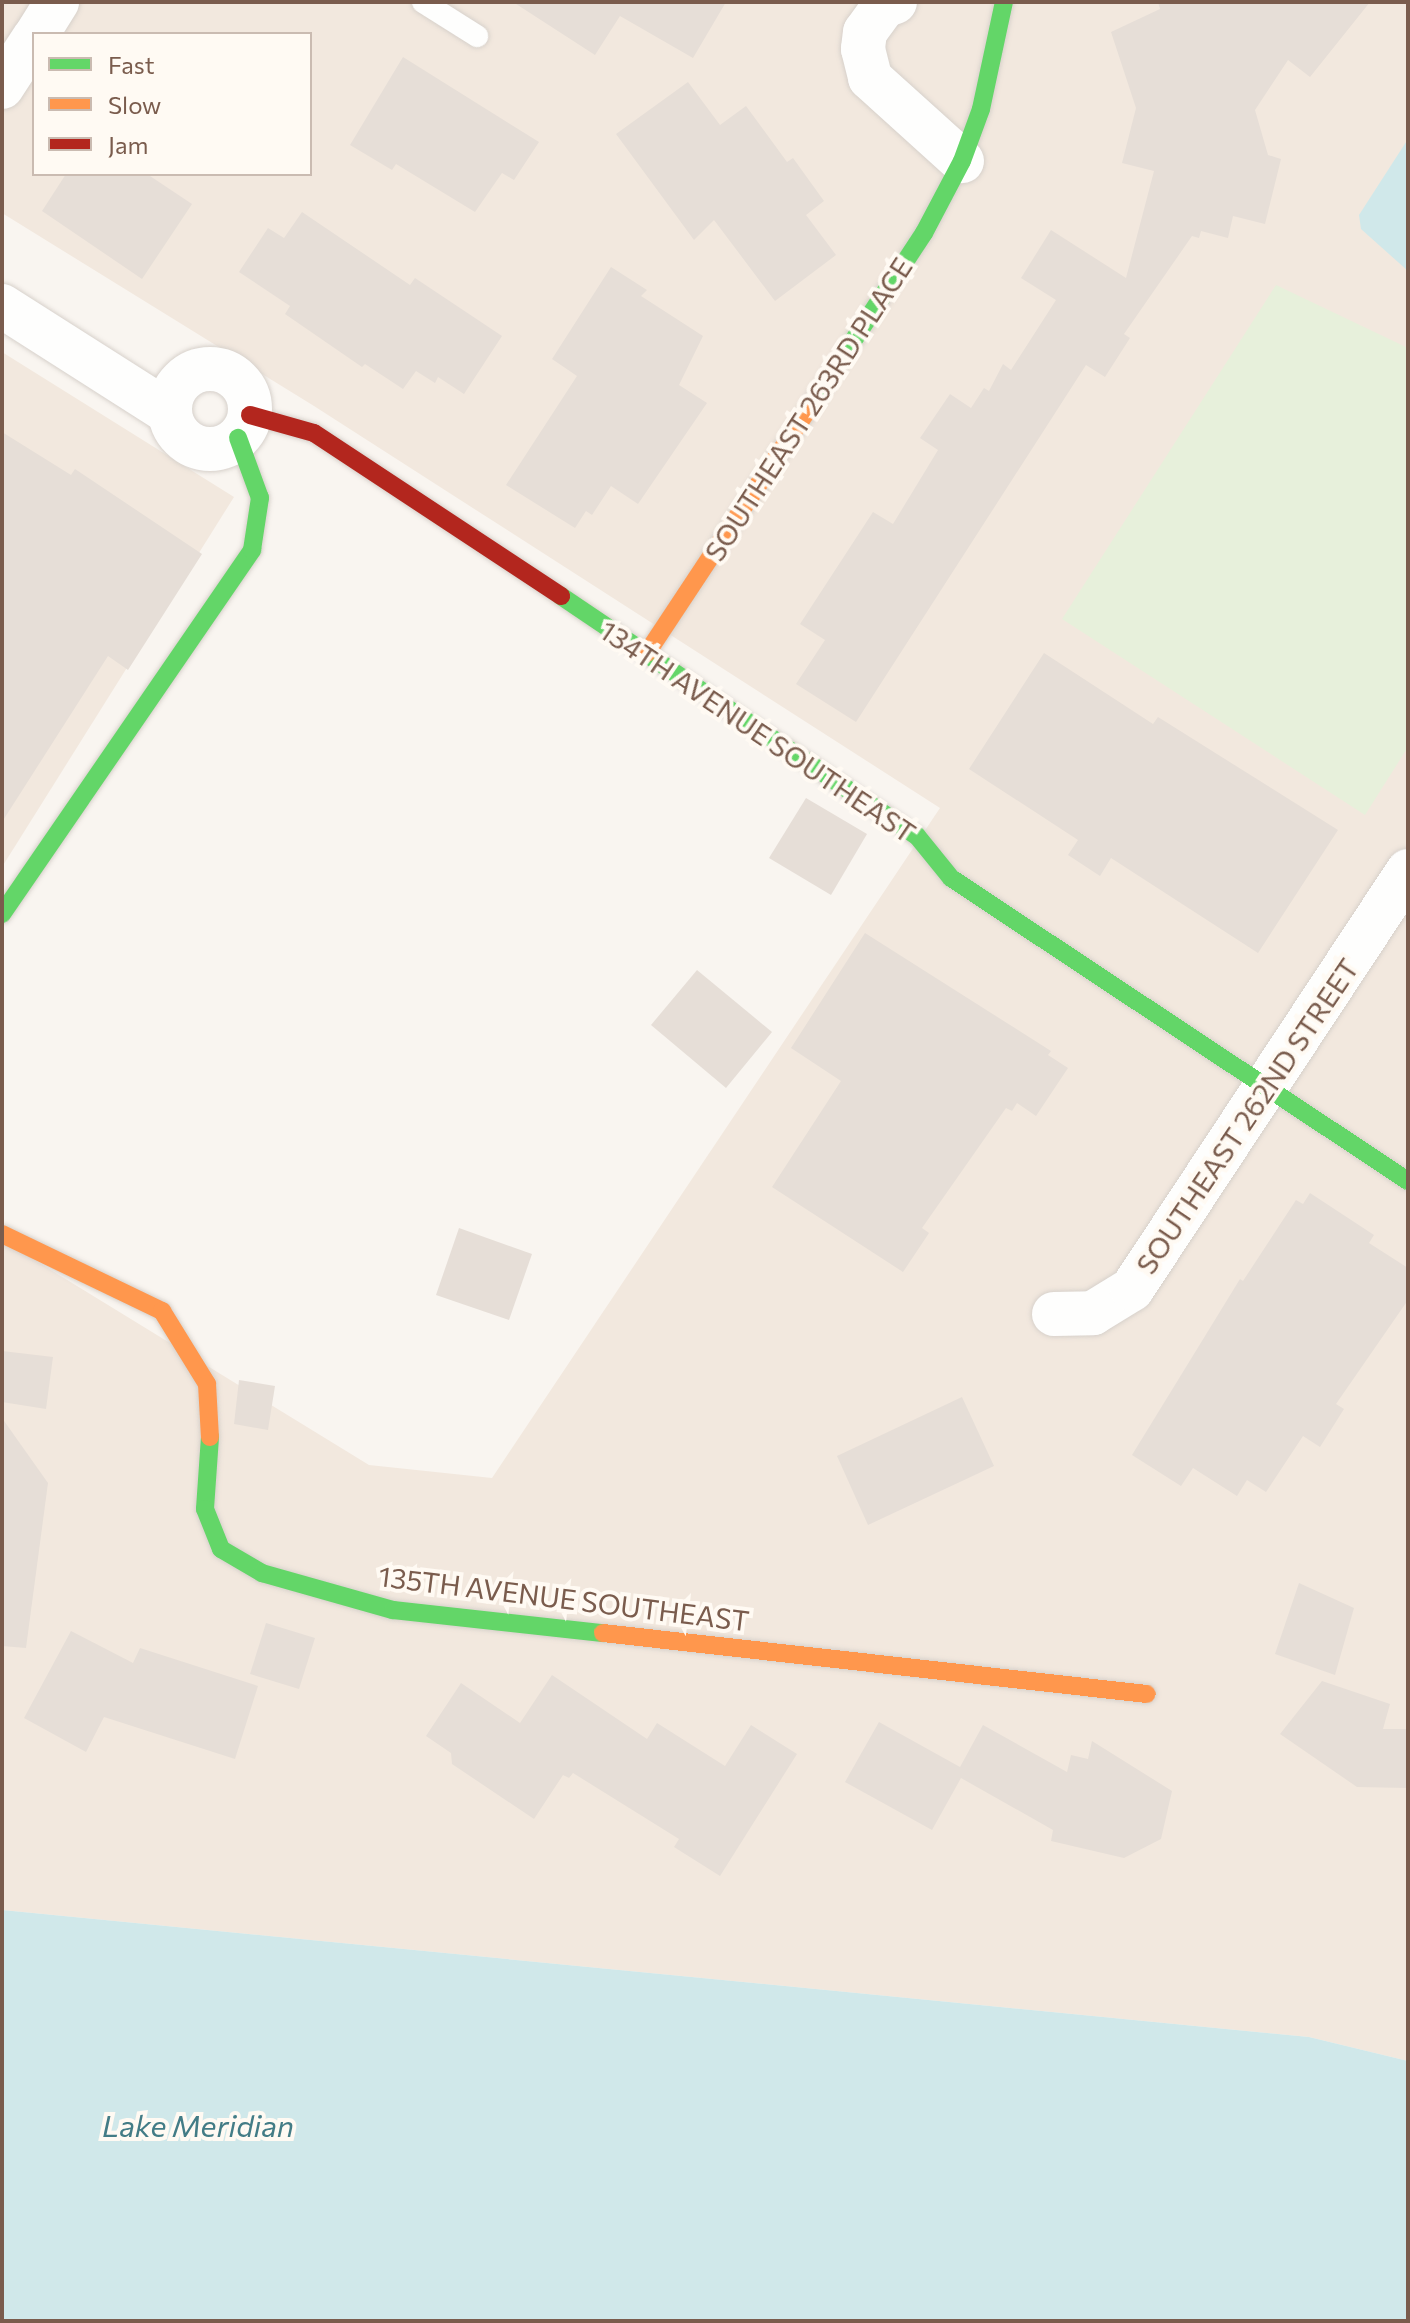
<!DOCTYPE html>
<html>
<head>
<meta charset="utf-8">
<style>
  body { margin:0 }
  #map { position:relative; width:1410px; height:2323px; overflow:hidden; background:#f9f5f0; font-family:Commissioner,sans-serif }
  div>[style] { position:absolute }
  .residential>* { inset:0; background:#f2e8de }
  .green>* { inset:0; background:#e7f0db }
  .water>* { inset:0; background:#d0e8ea }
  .building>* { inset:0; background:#e6ded7 }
  .roads { filter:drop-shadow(0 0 2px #d7d1cb) drop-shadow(0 0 2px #d7d1cb) }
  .lane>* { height:22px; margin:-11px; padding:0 11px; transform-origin:11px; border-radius:11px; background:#fefefd }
  .street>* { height:44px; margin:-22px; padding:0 22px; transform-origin:22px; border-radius:22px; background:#fefefd }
  .street>.ring { margin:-22px; padding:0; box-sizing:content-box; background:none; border:44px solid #fefefd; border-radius:50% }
  .fast>* { height:18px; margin:-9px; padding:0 9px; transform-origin:9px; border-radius:9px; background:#63d668 }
  .slow>* { height:18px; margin:-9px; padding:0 9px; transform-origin:9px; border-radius:9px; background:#ff974d }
  .jam>* { height:18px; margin:-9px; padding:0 9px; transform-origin:9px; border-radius:9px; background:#b3261e }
  span { translate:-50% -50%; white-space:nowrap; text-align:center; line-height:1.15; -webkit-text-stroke:8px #fffaf3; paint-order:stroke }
  .street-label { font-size:28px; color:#7a5c4d }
  .water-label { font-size:30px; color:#437c86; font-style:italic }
  .frame { position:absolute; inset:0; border:4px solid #7a5c4d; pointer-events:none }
  .legend { position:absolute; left:32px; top:32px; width:280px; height:144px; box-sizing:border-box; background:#fffaf3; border:2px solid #cabbb1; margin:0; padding:10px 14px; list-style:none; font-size:24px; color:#7a5c4d }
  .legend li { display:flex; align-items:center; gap:16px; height:40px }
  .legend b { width:40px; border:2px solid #cabbb1 }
</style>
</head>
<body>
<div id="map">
  <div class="residential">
    <i style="clip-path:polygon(evenodd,2px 2px,1408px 2px,1408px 2061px,1309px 2037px,2px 1910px,2px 1240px,369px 1465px,492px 1478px,940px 808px,314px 406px,2px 213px,2px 2px,34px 34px,310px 34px,310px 174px,34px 174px,34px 34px)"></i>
    <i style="clip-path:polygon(2px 352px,234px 497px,2px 867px)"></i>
  </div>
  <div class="green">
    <i style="clip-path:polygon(1276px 285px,1408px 348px,1408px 747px,1365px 815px,1062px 619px)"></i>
  </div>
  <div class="water">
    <i style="clip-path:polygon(1408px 139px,1408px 271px,1361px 229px,1359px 215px)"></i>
    <i style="clip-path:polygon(2px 1910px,1309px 2037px,1408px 2061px,1408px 2321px,2px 2321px)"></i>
  </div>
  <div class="building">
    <i style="clip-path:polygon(513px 2px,726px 2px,693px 58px,620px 16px,595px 55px)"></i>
    <i style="clip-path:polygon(1158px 2px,1370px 2px,1310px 77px,1288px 60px,1255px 110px,1268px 155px,1281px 159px,1265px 224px,1233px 216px,1228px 238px,1201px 231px,1199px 238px,1192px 236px,1124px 334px,1130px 338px,1105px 377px,1086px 365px,856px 722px,796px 684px,825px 640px,800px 624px,873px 512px,893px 524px,938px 450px,920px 438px,950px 394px,971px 408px,984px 388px,989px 391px,1003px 364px,1011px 370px,1056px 300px,1021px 278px,1051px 230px,1126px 278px,1154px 171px,1122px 163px,1136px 108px,1111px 32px,1160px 9px)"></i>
    <i style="clip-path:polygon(403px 57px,539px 142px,514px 180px,502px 173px,475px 212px,396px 164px,392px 170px,350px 145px)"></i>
    <i style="clip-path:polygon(688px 82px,720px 125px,746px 106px,787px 162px,793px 158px,824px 201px,806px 215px,836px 255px,775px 301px,714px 220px,694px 240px,616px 134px)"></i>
    <i style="clip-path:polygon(66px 174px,147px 174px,192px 204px,142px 279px,42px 211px)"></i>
    <i style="clip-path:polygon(302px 212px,410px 285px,415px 278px,502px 336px,464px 394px,438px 377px,435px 383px,416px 371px,403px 389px,365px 364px,362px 367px,285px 314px,290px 306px,239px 272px,268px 228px,284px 238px)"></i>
    <i style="clip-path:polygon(611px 267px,647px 290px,641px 296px,703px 336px,679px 385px,707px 403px,638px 504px,611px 486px,592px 515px,586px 511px,575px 528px,506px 485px,577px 376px,552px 359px)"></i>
    <i style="clip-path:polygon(2px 432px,71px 475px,75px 469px,202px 554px,128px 670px,108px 656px,2px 822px)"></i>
    <i style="clip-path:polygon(1044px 653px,1153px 724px,1158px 717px,1338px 830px,1258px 953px,1111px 858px,1100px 876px,1068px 855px,1078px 840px,969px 769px)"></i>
    <i style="clip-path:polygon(806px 798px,867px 834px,831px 895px,769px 858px)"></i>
    <i style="clip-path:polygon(865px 933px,1051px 1051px,1048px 1055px,1068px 1068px,1036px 1116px,1017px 1103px,1012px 1111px,1006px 1108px,922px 1228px,929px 1233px,903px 1272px,772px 1187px,841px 1081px,791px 1048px)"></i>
    <i style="clip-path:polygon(697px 970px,772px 1032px,726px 1088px,651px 1025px)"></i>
    <i style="clip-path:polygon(1310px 1193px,1374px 1235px,1369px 1243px,1408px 1268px,1408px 1300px,1336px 1404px,1344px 1409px,1320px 1447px,1303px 1436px,1266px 1492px,1247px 1480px,1237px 1496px,1193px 1468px,1181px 1486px,1132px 1455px,1240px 1279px,1243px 1281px,1296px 1200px,1303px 1204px)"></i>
    <i style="clip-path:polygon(459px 1228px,532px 1254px,509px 1320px,436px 1295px)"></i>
    <i style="clip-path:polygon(2px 1351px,53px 1357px,46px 1409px,2px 1402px)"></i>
    <i style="clip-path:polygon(239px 1380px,275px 1386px,268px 1430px,234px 1424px)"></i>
    <i style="clip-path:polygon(962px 1397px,994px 1466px,868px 1525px,837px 1456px)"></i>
    <i style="clip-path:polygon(2px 1418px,48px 1483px,26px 1648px,2px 1646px)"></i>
    <i style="clip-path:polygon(1299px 1583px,1354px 1608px,1335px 1675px,1275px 1654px)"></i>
    <i style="clip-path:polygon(266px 1623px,315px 1638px,299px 1689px,250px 1674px)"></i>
    <i style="clip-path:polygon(71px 1631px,133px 1663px,140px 1648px,258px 1686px,235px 1759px,104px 1717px,86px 1752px,24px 1718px)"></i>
    <i style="clip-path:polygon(552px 1675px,647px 1739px,657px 1723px,725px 1766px,751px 1725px,797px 1754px,720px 1876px,674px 1847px,679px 1839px,573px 1773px,569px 1778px,563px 1775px,534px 1819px,452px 1764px,451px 1753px,426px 1736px,461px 1683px,520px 1723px)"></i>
    <i style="clip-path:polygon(1322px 1681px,1390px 1704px,1383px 1729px,1408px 1729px,1408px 1788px,1357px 1787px,1280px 1734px)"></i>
    <i style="clip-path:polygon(879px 1722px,960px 1767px,983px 1725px,1067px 1772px,1071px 1755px,1088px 1759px,1092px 1741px,1172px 1791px,1161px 1839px,1124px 1858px,1051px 1841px,1053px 1830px,961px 1778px,932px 1830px,845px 1782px)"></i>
  </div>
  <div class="roads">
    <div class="lane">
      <i style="left:423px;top:2px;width:64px;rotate:32.2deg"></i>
    </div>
    <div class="street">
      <i style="left:895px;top:2px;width:12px;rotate:160deg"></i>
      <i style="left:884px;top:6px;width:32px;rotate:126deg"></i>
      <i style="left:865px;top:32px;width:17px;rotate:97deg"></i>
      <i style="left:863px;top:49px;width:30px;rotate:76deg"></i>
      <i style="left:870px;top:78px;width:124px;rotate:42.1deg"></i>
      <i style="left:37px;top:34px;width:38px;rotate:-58deg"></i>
      <i style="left:2px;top:87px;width:59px;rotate:-56.9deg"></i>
      <i style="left:2px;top:306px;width:199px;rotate:32.5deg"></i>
      <i class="ring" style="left:170px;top:369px;width:36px;height:36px"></i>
      <i style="left:1054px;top:1314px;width:39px;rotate:-1deg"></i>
      <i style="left:1093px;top:1313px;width:46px;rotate:-31.6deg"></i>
      <i style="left:1132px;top:1289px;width:501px;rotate:-56.56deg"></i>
    </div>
    <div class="fast">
      <i style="left:809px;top:408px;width:209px;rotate:-56.7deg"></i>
      <i style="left:924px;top:233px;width:81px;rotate:-62.2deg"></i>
      <i style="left:962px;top:161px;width:55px;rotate:-69.9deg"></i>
      <i style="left:981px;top:109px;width:109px;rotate:-77.9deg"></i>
      <i style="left:561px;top:596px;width:429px;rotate:34deg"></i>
      <i style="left:917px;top:836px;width:54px;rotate:51deg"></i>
      <i style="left:951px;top:878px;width:548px;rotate:33.55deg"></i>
      <i style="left:2px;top:914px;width:442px;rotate:-55.5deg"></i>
      <i style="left:252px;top:550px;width:53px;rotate:-81.3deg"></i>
      <i style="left:260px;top:498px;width:64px;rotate:-110.1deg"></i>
      <i style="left:210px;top:1437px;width:72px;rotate:94deg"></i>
      <i style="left:205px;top:1509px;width:43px;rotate:68.2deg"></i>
      <i style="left:221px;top:1549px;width:48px;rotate:30.3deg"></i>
      <i style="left:262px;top:1573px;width:136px;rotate:15.8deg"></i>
      <i style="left:393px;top:1610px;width:211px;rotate:6.3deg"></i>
    </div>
    <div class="slow">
      <i style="left:647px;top:653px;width:294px;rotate:-56.5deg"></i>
      <i style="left:2px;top:1234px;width:178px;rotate:25.7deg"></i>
      <i style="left:162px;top:1311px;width:86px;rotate:58.3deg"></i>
      <i style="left:207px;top:1384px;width:53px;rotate:86.8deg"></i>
      <i style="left:603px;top:1633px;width:547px;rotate:6.4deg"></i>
    </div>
    <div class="jam">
      <i style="left:250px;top:415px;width:66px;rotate:15.7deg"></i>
      <i style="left:314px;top:433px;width:296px;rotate:33.4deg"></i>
    </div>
  </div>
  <div class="street-label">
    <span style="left:808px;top:409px;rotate:-57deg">SOUTHEAST 263RD PLACE</span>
    <span style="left:758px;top:731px;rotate:34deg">134TH AVENUE SOUTHEAST</span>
    <span style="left:1247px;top:1116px;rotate:-56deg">SOUTHEAST 262ND STREET</span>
    <span style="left:564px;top:1598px;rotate:7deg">135TH AVENUE SOUTHEAST</span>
  </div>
  <div class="water-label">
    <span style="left:198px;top:2125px">Lake Meridian</span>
  </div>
  <div class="frame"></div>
  <ul class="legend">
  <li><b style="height:10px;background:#63d668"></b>Fast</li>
  <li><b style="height:10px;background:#ff974d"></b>Slow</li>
  <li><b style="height:10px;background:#b3261e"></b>Jam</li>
  </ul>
</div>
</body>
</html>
